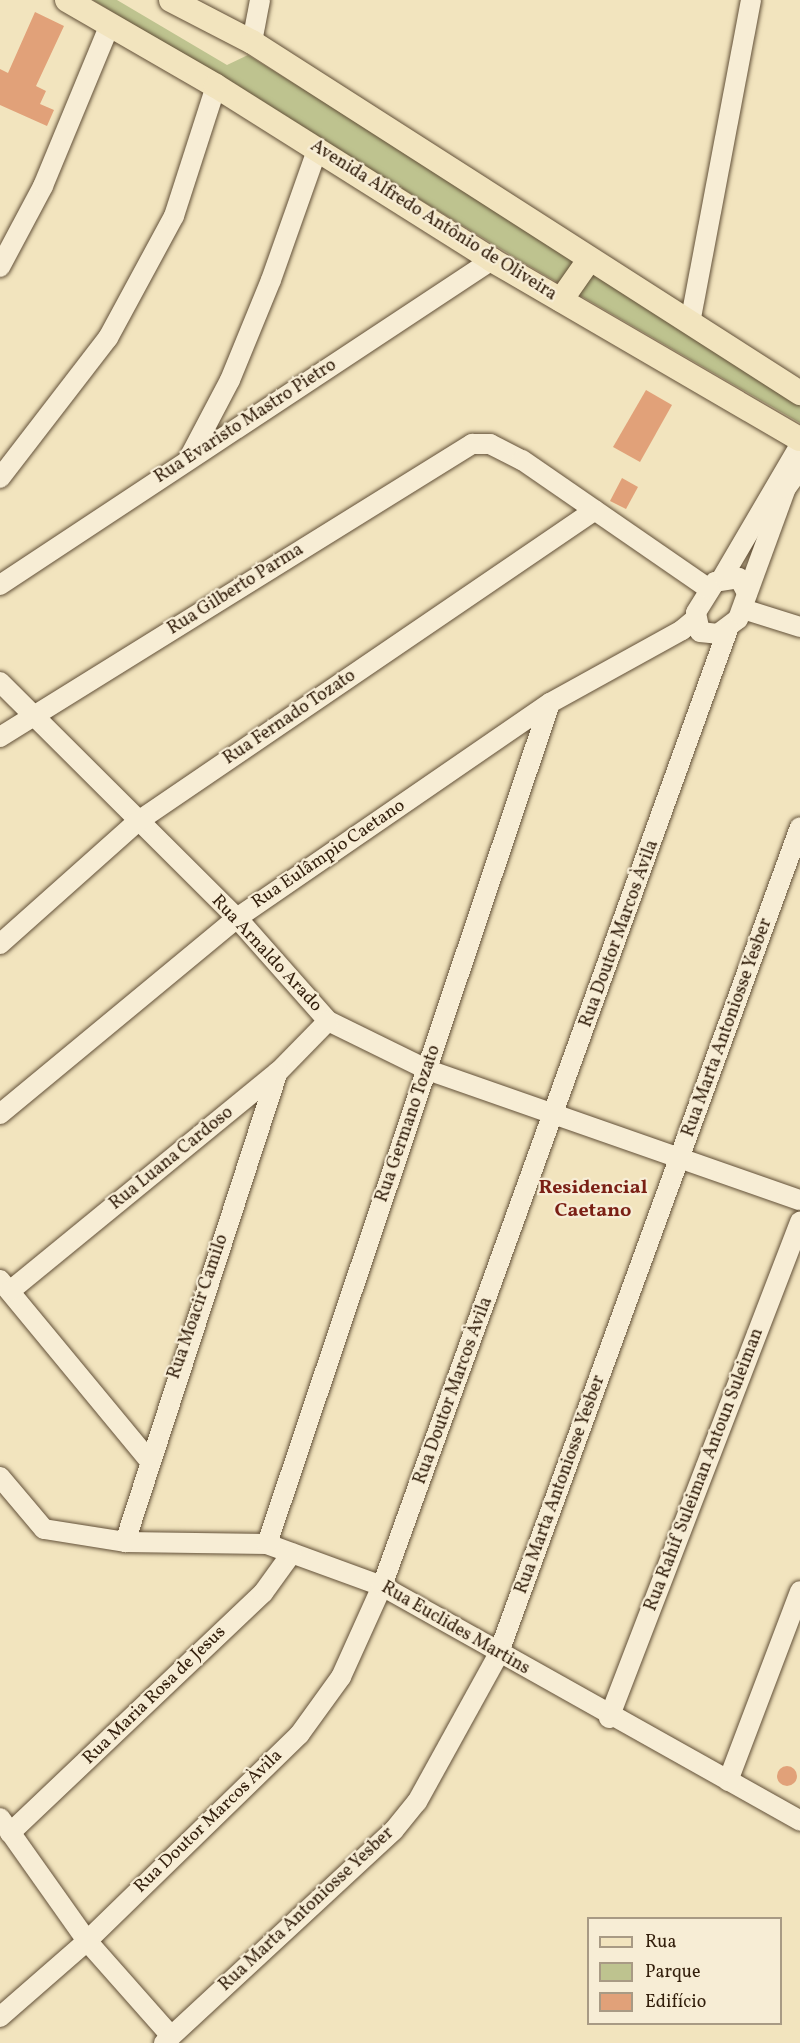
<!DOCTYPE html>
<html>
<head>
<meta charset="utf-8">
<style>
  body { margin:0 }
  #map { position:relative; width:800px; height:2043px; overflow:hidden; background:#f2e4be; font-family:Vollkorn,serif }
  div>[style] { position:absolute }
  .green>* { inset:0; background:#bec38f }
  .building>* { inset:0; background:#e1a179 }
  .round { border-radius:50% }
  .roads { filter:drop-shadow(0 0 2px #625038) drop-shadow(0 0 2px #625038) }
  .minor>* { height:20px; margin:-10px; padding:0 10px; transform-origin:10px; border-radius:10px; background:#f7edd5 }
  .major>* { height:24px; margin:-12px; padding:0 12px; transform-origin:12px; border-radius:12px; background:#f2e4be }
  span { translate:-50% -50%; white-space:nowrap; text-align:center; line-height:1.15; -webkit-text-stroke:4.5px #f7edd5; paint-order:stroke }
  .street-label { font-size:18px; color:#321e0b }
  .neighbourhood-label { font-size:20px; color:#7a1f14; font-weight:700 }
  .legend { position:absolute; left:587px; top:1917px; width:195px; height:108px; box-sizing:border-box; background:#f7edd5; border:2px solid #a89a84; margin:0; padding:8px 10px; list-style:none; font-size:18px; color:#321e0b }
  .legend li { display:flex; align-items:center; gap:12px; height:30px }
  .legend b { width:30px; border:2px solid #a89a84 }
</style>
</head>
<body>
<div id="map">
  <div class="green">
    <i style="clip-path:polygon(93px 0,117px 0,227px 65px,248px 55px,800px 396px,800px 423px,524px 263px)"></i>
  </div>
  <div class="building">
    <i style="clip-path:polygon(35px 12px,64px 26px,36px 86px,46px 91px,40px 104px,54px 110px,47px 126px,0 105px,0 69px,8px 73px)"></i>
    <i style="clip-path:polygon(646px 390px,672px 405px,640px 462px,613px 447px)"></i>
    <i style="clip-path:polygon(622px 478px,638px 487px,626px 509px,610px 501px)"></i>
    <i class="round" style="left:777px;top:1766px;width:20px;height:20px"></i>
  </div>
  <div class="roads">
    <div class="minor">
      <i style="left:252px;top:42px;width:43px;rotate:-79.2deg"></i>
      <i style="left:0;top:267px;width:92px;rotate:-62deg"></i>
      <i style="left:43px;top:186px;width:175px;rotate:-67.5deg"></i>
      <i style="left:690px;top:323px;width:329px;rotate:-79.3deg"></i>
      <i style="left:189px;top:458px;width:88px;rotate:-62.3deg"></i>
      <i style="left:230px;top:380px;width:108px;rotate:-67.7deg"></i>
      <i style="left:271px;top:280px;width:138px;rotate:-70.5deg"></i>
      <i style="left:0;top:478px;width:177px;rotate:-52.4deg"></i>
      <i style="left:108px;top:338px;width:139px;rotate:-61.6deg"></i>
      <i style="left:174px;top:216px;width:137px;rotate:-72.1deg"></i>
      <i style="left:722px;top:578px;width:154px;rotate:-59.6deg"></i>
      <i style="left:0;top:585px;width:590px;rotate:-33.45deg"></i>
      <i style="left:747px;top:593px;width:17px;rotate:-118deg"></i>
      <i style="left:739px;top:578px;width:24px;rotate:171deg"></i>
      <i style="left:715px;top:582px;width:36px;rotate:122deg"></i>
      <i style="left:696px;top:613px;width:19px;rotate:78deg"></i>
      <i style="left:700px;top:632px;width:18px;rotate:6deg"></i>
      <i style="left:718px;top:634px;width:25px;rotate:-37deg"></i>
      <i style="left:738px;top:619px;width:140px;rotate:-69.9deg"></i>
      <i style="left:786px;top:488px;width:24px;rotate:-54deg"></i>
      <i style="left:743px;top:609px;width:60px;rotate:17.5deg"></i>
      <i style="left:0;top:682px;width:334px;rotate:44.9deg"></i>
      <i style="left:237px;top:918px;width:137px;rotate:48.5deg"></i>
      <i style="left:328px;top:1021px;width:111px;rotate:26.1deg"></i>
      <i style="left:428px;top:1070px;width:394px;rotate:19.3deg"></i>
      <i style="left:0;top:737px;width:556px;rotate:-31.83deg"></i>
      <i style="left:472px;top:444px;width:18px"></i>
      <i style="left:490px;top:444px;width:36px;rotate:27deg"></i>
      <i style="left:522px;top:460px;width:227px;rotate:34.6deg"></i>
      <i style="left:0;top:944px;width:183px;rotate:-41.7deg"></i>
      <i style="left:137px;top:822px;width:554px;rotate:-34.26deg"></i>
      <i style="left:0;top:1114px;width:308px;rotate:-39.6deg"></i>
      <i style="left:237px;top:918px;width:380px;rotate:-34.5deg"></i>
      <i style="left:550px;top:703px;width:151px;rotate:-28.9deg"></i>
      <i style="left:682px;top:630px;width:17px;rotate:-40deg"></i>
      <i style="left:0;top:1280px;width:232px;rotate:50.4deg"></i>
      <i style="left:10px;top:1291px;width:346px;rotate:-39.3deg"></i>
      <i style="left:278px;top:1072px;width:71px;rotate:-45.6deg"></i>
      <i style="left:0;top:1477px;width:68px;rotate:49.8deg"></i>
      <i style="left:44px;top:1529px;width:82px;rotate:9.1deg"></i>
      <i style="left:125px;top:1542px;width:142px;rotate:0.8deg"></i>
      <i style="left:267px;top:1544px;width:122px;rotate:20.1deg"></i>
      <i style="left:382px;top:1586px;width:480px;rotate:29.3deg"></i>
      <i style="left:125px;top:1542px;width:494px;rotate:-72deg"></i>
      <i style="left:267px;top:1544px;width:887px;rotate:-71.4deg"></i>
      <i style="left:609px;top:1718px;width:532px;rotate:-68.94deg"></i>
      <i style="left:728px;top:1781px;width:203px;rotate:-69.2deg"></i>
      <i style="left:0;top:1818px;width:151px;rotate:54.7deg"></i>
      <i style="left:87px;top:1941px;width:127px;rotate:48.5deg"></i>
      <i style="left:10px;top:1833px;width:349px;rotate:-43.5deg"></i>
      <i style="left:263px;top:1593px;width:49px;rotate:-54.1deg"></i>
      <i style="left:0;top:2017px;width:116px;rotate:-41.1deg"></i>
      <i style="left:87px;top:1941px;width:296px;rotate:-44.2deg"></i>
      <i style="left:299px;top:1735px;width:72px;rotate:-54.1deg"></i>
      <i style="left:341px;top:1677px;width:100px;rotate:-65.7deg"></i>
      <i style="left:382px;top:1586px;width:1018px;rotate:-70.12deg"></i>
      <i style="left:164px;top:2043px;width:313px;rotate:-42.8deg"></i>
      <i style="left:394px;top:1830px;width:36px;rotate:-51deg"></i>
      <i style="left:417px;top:1802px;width:168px;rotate:-61.1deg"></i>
      <i style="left:498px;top:1655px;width:881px;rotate:-69.96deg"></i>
    </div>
    <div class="major">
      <i style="left:67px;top:0;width:172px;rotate:30deg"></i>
      <i style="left:216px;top:86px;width:326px;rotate:32.2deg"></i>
      <i style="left:492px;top:260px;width:356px;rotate:30.2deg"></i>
      <i style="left:171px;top:0;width:91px;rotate:27.4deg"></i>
      <i style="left:252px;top:42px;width:651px;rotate:32.64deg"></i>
      <i style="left:561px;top:300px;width:49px;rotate:-55deg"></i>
    </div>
  </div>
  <div class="street-label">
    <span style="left:433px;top:221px;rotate:32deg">Avenida Alfredo Antônio de Oliveira</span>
    <span style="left:246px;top:422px;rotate:-33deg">Rua Evaristo Mastro Pietro</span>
    <span style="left:236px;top:590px;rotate:-32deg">Rua Gilberto Parma</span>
    <span style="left:290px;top:718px;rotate:-34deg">Rua Fernado Tozato</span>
    <span style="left:329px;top:855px;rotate:-34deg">Rua Eulâmpio Caetano</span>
    <span style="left:620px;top:934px;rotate:-70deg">Rua Doutor Marcos Àvila</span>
    <span style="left:266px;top:954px;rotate:47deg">Rua Arnaldo Arado</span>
    <span style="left:728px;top:1028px;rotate:-70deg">Rua Marta Antoniosse Yesber</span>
    <span style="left:409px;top:1124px;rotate:-71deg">Rua Germano Tozato</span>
    <span style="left:172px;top:1159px;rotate:-39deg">Rua Luana Cardoso</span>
    <span style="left:199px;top:1307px;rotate:-71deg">Rua Moacir Camilo</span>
    <span style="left:454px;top:1391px;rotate:-70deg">Rua Doutor Marcos Àvila</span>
    <span style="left:705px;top:1470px;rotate:-69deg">Rua Rahif Suleiman Antoun Suleiman</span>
    <span style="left:561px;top:1485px;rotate:-70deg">Rua Marta Antoniosse Yesber</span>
    <span style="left:455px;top:1629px;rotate:30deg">Rua Euclides Martins</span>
    <span style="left:155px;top:1696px;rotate:-44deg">Rua Maria Rosa de Jesus</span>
    <span style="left:209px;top:1822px;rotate:-44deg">Rua Doutor Marcos Àvila</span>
    <span style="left:307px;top:1910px;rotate:-43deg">Rua Marta Antoniosse Yesber</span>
  </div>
  <div class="neighbourhood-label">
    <span style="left:593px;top:1200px">Residencial<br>Caetano</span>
  </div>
  <ul class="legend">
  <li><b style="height:8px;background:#f2e4be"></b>Rua</li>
  <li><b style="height:16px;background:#bec38f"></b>Parque</li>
  <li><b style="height:16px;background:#e1a179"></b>Edifício</li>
  </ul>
</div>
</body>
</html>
